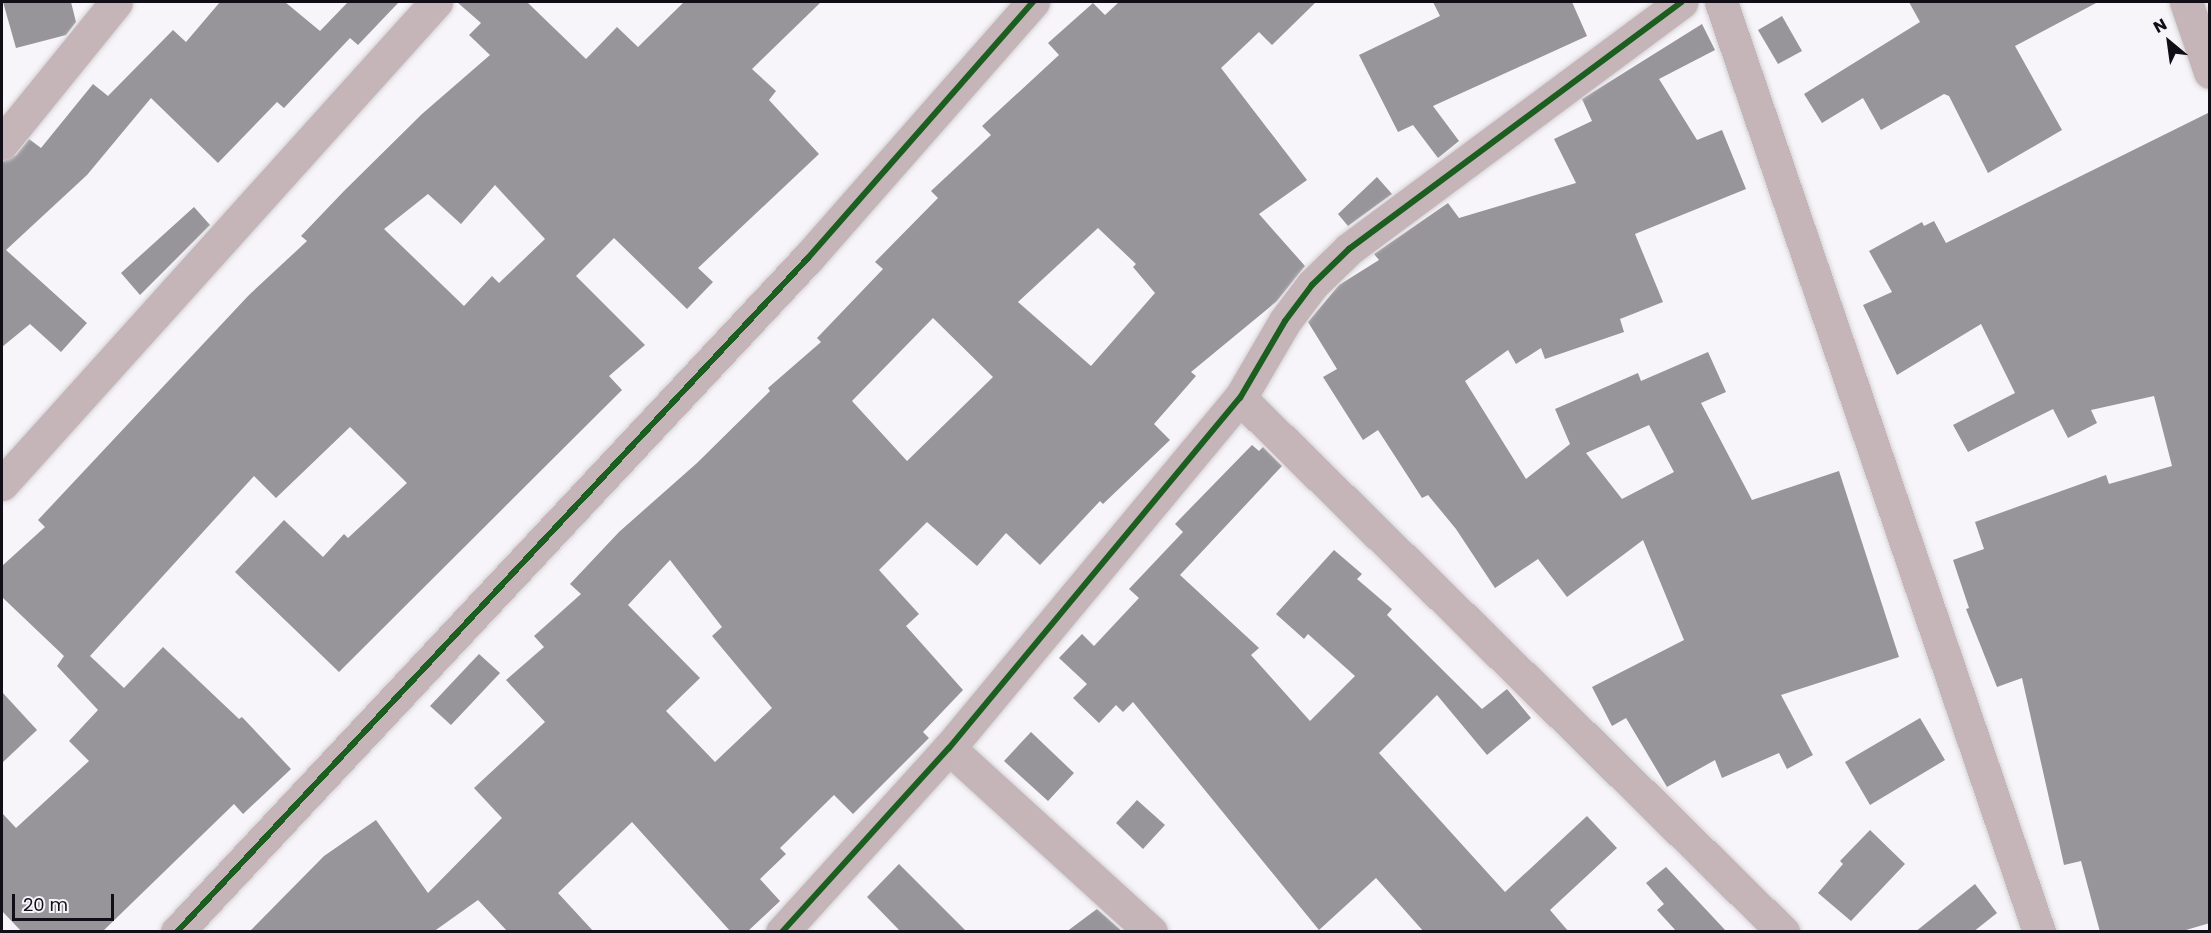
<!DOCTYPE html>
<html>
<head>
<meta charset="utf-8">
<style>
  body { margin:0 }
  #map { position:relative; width:2211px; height:933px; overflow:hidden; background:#f7f5f9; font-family:Poppins,sans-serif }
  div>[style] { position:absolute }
  .building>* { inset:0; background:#97949a }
  .roads { filter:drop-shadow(0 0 2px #d2d1d4) drop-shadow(0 0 2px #d2d1d4) }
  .street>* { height:33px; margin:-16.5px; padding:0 16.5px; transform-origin:16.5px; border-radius:16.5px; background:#c6b5b8 }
  .cycleway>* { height:6px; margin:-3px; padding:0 3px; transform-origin:3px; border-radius:3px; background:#1b5e20 }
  span { translate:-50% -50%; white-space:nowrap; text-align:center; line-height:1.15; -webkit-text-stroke:6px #f6f4fa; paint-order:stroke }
  .frame { position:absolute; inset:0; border:3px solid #120e18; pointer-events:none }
  .north { position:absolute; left:2139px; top:12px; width:60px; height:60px; -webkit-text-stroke:4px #f6f4fa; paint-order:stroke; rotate:331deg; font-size:16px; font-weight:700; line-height:24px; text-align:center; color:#120e18 }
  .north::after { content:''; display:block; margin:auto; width:21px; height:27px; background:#120e18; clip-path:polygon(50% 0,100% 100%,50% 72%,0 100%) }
  .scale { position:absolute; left:12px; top:894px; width:102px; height:27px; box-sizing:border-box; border:3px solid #120e18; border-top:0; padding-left:8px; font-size:18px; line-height:21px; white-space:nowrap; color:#120e18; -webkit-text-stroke:4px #f6f4fa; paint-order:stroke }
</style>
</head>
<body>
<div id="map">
  <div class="building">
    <i style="clip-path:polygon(3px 2px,71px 2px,76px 22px,66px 35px,16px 48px)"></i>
    <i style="clip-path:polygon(220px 2px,285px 2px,320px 31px,348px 2px,399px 2px,358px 45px,350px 38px,284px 108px,277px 102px,218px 163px,151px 98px,87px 175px,6px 250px,87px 323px,61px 352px,30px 324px,2px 347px,2px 161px,16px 155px,29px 139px,41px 148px,93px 84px,108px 96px,173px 30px,186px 42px)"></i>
    <i style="clip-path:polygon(evenodd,457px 2px,527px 2px,586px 59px,617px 27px,638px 47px,684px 2px,821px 2px,752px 69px,776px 91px,769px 100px,819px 154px,698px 268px,713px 282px,687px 309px,614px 238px,576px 276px,645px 345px,609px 376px,622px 390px,339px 672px,235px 572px,284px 520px,323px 557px,344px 534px,348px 538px,407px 483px,350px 427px,276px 498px,254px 476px,90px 656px,124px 688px,163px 647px,239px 719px,242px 717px,291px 769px,243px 814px,234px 804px,102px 932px,22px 932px,2px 911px,2px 813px,16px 828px,89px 761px,69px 741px,98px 710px,57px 666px,64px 656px,2px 597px,2px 566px,45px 527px,38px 520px,249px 295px,307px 241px,301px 236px,344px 191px,422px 114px,490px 55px,469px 35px,481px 23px,457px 2px,495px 185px,545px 239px,499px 283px,492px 276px,464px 306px,384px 229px,428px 194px,461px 224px,495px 185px)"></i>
    <i style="clip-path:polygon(evenodd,1119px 2px,1316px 2px,1272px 45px,1259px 32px,1221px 68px,1307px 180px,1259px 214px,1305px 266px,1277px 301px,1191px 372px,1196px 376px,1154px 424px,1170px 440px,1103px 504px,1100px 501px,1040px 565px,1006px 533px,977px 566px,927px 522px,879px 570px,919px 614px,906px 626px,963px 690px,923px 732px,929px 738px,853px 814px,834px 795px,780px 848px,786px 854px,760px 879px,780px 901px,747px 932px,731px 932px,632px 822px,558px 893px,594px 932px,508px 932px,478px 900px,433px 932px,249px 932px,324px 856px,376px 820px,428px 893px,502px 818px,474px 788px,545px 722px,506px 680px,544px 647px,534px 636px,581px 594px,570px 584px,619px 532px,697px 463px,770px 391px,768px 388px,821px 342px,817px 338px,883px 269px,875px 262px,938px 198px,931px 191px,991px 135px,982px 126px,1059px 55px,1048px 43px,1093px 3px,1105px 15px,1119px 2px,1098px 228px,1136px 264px,1133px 267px,1155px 293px,1091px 366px,1018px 302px,1098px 228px,1119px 2px,933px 318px,993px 377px,907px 461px,852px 401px,933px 318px,1119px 2px,670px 560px,722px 627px,712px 636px,772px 708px,715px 762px,666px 711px,700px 678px,628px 605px,670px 560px)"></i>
    <i style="clip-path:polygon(1433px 2px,1572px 2px,1587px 36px,1433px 106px,1459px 141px,1438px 158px,1413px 125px,1398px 132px,1359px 55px,1440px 16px)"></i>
    <i style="clip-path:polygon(1909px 2px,2098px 2px,2015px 46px,2062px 130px,1988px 173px,1949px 96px,1944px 94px,1881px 130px,1863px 98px,1822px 123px,1804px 94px,1920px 22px)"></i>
    <i style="clip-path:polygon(1782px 16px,1802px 51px,1778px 64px,1758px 30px)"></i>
    <i style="clip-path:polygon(evenodd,1702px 24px,1715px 50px,1659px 79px,1697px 140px,1722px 130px,1746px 189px,1635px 234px,1663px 302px,1620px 319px,1624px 332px,1545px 359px,1541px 348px,1516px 364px,1508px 350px,1465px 381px,1526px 479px,1570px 444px,1555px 409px,1638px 373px,1641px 381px,1708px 352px,1726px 392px,1701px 403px,1752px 500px,1839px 471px,1899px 657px,1781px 695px,1813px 755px,1787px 769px,1779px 753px,1722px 778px,1715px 760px,1667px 787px,1626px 718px,1612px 726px,1592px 687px,1684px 640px,1643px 540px,1567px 597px,1538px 559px,1495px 588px,1456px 529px,1428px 495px,1422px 498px,1378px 430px,1363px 440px,1323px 377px,1337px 369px,1308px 322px,1339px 285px,1379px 260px,1374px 254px,1448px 203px,1459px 218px,1576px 183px,1554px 139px,1592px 121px,1582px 99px,1702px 24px,1649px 425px,1674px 472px,1622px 499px,1586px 453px,1649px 425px)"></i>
    <i style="clip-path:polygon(2210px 112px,2210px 923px,2179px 932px,2100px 932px,2081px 861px,2064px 865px,2022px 678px,1997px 687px,1966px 609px,1969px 608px,1953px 560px,1984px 549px,1975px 522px,2106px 475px,2109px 484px,2172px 466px,2154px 396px,2091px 410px,2097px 423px,2068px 438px,2053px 409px,1968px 452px,1953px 425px,2015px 393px,1981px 324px,1897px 375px,1863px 305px,1892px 292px,1869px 251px,1922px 222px,1924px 226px,1934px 221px,1946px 243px)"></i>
    <i style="clip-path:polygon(1377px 177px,1392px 194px,1348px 226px,1338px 214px)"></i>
    <i style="clip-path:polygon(194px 207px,210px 225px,140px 295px,121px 273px)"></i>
    <i style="clip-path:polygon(1252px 445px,1259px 451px,1263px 447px,1282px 466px,1180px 575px,1259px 648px,1251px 655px,1310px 721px,1355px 676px,1308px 634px,1304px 639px,1276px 614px,1334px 550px,1362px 574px,1357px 579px,1392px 609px,1387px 615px,1482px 709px,1507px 689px,1531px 718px,1487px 755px,1437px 695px,1379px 753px,1505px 892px,1587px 816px,1617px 848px,1550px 910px,1569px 932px,1424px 932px,1376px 878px,1319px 930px,1133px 702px,1123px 712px,1116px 705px,1099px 723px,1073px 698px,1087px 684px,1059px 658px,1082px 634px,1094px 646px,1139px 598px,1129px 589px,1183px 532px,1175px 524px)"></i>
    <i style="clip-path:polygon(479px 654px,500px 673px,451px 725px,430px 706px)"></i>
    <i style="clip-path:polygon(2px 692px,37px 730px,2px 763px)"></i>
    <i style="clip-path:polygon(1920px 718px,1945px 760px,1870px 805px,1845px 762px)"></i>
    <i style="clip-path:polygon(1031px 732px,1074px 773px,1048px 801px,1004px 761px)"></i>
    <i style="clip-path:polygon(1137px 800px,1165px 825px,1143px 849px,1116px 823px)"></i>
    <i style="clip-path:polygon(1870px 830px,1905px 864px,1851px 921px,1818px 893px,1843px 864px,1840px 861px)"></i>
    <i style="clip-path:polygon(899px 864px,967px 932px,901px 932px,867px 897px)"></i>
    <i style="clip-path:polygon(1666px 867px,1727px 932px,1677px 932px,1657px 910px,1664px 904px,1646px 883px)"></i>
    <i style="clip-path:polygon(1975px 884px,1997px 913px,1973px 932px,1915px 932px)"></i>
    <i style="clip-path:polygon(1097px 909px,1123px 932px,1066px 932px)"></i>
  </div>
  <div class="roads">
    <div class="street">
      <i style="left:1721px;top:2px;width:983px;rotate:71.12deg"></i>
      <i style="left:2186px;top:2px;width:74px;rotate:71.1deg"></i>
      <i style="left:2px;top:143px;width:181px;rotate:-51deg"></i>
      <i style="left:1240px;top:398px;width:762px;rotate:44.52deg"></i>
      <i style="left:2px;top:484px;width:649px;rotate:-48deg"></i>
      <i style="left:949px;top:748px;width:273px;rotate:42.3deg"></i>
      <i style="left:177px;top:932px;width:923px;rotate:-46.89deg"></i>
      <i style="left:808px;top:258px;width:341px;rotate:-48.7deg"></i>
      <i style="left:782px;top:932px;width:248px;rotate:-47.8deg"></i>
      <i style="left:949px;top:748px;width:455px;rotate:-50.3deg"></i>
      <i style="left:1240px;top:398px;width:89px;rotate:-59.7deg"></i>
      <i style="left:1285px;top:321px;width:45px;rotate:-53.1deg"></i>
      <i style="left:1312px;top:285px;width:52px;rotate:-44.2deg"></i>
      <i style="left:1349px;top:249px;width:414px;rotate:-36.6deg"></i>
    </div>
  </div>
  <div class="cycleway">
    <i style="left:177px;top:932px;width:923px;rotate:-46.89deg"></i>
    <i style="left:808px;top:258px;width:341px;rotate:-48.7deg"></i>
    <i style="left:782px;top:932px;width:248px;rotate:-47.8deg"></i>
    <i style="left:949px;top:748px;width:455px;rotate:-50.3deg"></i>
    <i style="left:1240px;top:398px;width:89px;rotate:-59.7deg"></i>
    <i style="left:1285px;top:321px;width:45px;rotate:-53.1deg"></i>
    <i style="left:1312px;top:285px;width:52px;rotate:-44.2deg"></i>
    <i style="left:1349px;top:249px;width:414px;rotate:-36.6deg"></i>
  </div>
  <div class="frame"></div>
  <div class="north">N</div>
  <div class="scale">20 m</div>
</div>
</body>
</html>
